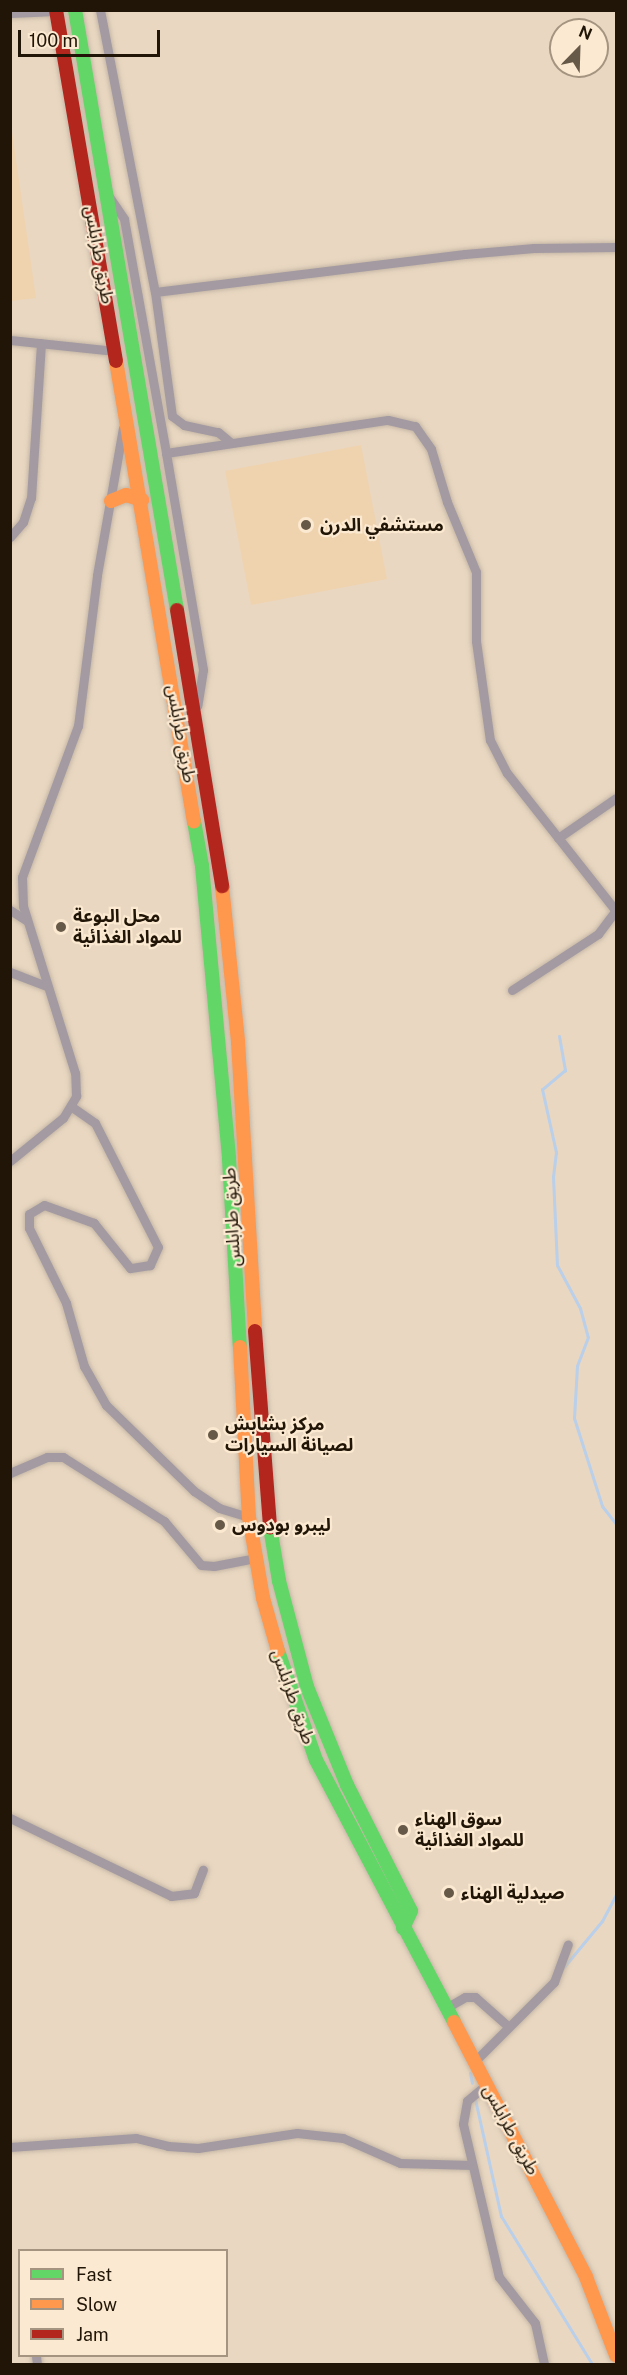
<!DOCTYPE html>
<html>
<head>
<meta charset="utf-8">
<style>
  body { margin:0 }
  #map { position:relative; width:627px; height:2375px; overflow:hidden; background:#e9d7c1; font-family:"Public Sans","Noto Sans Arabic",sans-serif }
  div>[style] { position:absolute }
  .built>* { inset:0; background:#efd3af }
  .stream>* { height:3px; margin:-1.5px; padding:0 1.5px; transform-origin:1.5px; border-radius:1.5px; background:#bacfe9 }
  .roads { filter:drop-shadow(0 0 2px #c5b7a6) drop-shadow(0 0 2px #c5b7a6) }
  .street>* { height:9px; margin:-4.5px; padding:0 4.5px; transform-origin:4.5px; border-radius:4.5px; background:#a49ba2 }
  .fast>* { height:14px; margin:-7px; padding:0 7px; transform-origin:7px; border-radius:7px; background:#63d668 }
  .slow>* { height:14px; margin:-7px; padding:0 7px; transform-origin:7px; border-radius:7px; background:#ff974d }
  .jam>* { height:14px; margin:-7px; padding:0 7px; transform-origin:7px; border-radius:7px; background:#b3261e }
  .dots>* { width:16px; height:16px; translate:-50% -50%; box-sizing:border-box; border:3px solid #fce9d1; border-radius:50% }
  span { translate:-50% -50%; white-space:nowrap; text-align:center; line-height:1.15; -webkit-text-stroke:4.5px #fce9d1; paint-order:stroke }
  .street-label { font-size:18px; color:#201506 }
  .poi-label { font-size:18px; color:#201506; font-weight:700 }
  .left { translate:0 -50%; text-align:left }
  .frame { position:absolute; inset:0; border:12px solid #201506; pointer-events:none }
  .legend { position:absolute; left:18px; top:2249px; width:210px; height:108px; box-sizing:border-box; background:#fce9d1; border:2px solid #a49480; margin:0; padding:8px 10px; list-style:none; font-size:18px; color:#201506 }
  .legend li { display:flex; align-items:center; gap:12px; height:30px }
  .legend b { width:30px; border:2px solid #a49480 }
  .north { position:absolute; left:549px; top:18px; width:60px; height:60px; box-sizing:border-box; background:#fce9d1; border:2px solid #a49480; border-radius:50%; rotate:23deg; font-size:16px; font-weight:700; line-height:24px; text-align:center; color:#201506 }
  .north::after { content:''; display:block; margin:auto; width:21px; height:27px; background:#665947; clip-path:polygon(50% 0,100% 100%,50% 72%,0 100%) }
  .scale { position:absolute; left:18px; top:30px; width:142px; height:27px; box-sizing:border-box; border:3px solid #201506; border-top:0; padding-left:8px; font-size:18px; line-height:21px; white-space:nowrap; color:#201506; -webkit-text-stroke:4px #fce9d1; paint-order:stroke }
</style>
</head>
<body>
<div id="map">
  <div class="built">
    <i style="clip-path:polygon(11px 125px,36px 298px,11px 301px,10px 301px)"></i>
    <i style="clip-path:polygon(361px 445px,387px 579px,251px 605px,225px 471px)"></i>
  </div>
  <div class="stream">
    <i style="left:559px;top:1036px;width:35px;rotate:80deg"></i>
    <i style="left:565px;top:1070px;width:30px;rotate:140deg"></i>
    <i style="left:542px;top:1089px;width:65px;rotate:77.5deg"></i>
    <i style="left:556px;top:1152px;width:25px;rotate:97deg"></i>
    <i style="left:553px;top:1177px;width:88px;rotate:87.4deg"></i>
    <i style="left:557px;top:1265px;width:49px;rotate:61.9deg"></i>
    <i style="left:580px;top:1308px;width:30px;rotate:75deg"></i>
    <i style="left:588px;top:1337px;width:31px;rotate:111deg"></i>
    <i style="left:577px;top:1366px;width:52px;rotate:93.3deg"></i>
    <i style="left:574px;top:1418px;width:92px;rotate:72.3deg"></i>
    <i style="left:602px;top:1506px;width:23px;rotate:52deg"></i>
    <i style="left:563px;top:1968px;width:61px;rotate:-50.3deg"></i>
    <i style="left:602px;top:1921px;width:30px;rotate:-62deg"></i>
    <i style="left:470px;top:2073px;width:10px;rotate:79deg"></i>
    <i style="left:475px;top:2099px;width:120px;rotate:77.5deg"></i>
    <i style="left:501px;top:2216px;width:174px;rotate:58.4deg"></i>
  </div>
  <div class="roads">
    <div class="street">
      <i style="left:100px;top:10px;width:287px;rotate:79deg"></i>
      <i style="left:155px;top:292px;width:125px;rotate:82.2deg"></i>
      <i style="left:172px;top:416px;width:15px;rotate:37deg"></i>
      <i style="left:184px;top:425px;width:35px;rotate:12deg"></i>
      <i style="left:218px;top:432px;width:16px;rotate:40deg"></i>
      <i style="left:10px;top:13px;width:47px;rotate:-2.4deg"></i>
      <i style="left:108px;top:195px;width:29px;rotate:56deg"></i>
      <i style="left:124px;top:219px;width:238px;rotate:79.8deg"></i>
      <i style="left:166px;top:453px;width:220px;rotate:80.3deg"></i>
      <i style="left:203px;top:670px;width:36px;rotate:99deg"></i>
      <i style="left:155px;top:292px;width:312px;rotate:-7deg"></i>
      <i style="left:465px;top:254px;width:69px;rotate:-5deg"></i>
      <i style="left:534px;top:248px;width:82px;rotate:-0.7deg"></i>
      <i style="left:10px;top:340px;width:106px;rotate:6deg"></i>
      <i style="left:166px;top:453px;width:224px;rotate:-8.5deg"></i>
      <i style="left:388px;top:420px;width:28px;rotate:13deg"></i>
      <i style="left:415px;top:426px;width:28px;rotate:55deg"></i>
      <i style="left:431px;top:449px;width:55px;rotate:73.2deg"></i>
      <i style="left:447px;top:502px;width:76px;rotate:67.5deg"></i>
      <i style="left:476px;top:572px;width:69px;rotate:90deg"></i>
      <i style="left:476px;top:641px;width:100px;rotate:82deg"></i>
      <i style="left:490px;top:740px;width:37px;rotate:63deg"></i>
      <i style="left:507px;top:773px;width:176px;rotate:51.7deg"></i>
      <i style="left:10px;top:537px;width:20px;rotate:-49deg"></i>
      <i style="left:23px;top:522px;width:25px;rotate:-72deg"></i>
      <i style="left:31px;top:498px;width:155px;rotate:-86.3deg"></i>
      <i style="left:558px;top:838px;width:70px;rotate:-34.6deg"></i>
      <i style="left:10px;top:910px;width:19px;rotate:32deg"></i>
      <i style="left:10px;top:972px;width:40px;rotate:21deg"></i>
      <i style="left:512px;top:990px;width:103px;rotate:-33.1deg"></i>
      <i style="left:598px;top:934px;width:30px;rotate:-53deg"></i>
      <i style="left:72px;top:1107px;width:28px;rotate:35deg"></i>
      <i style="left:95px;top:1123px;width:139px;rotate:63.1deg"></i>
      <i style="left:158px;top:1247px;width:20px;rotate:114deg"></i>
      <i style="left:150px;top:1265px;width:20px;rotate:171deg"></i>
      <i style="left:130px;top:1268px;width:58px;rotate:-128.7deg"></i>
      <i style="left:94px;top:1223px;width:53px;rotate:-160.2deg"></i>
      <i style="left:44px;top:1205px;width:17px;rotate:149deg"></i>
      <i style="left:29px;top:1214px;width:14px;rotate:90deg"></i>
      <i style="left:29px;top:1228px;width:84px;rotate:63.7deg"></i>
      <i style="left:66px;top:1303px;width:66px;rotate:74.1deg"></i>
      <i style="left:84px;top:1366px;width:45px;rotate:60.6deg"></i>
      <i style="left:106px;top:1405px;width:123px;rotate:44.3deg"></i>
      <i style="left:194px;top:1491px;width:30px;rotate:34deg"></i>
      <i style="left:219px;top:1508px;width:31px;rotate:17deg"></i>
      <i style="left:10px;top:1161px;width:68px;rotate:-39.1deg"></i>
      <i style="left:63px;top:1118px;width:26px;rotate:-59deg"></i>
      <i style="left:76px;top:1096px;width:23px;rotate:-92deg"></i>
      <i style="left:75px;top:1073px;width:175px;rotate:-107.3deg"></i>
      <i style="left:23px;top:906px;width:29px;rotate:-92deg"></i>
      <i style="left:22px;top:877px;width:161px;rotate:-69.7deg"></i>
      <i style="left:78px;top:726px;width:152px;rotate:-82.8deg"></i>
      <i style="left:97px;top:575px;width:149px;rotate:-80deg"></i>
      <i style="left:10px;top:1473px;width:40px;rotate:-23.4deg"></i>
      <i style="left:47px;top:1457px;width:16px"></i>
      <i style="left:63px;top:1457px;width:120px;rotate:32.4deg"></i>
      <i style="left:164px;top:1521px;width:57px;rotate:49.9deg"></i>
      <i style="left:201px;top:1565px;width:13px;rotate:4deg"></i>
      <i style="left:214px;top:1566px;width:43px;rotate:-10.8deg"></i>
      <i style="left:10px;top:1818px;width:179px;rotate:25.8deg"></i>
      <i style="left:171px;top:1896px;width:23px;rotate:-7deg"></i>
      <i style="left:194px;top:1893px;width:25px;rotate:-69deg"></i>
      <i style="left:446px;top:2008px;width:22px;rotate:-30deg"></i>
      <i style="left:465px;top:1997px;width:10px"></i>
      <i style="left:475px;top:1997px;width:45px;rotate:41.4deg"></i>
      <i style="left:475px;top:2061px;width:112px;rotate:-45deg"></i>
      <i style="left:554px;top:1982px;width:40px;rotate:-69.8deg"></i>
      <i style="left:487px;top:2084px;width:26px;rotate:140deg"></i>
      <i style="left:467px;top:2101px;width:23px;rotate:100deg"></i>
      <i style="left:463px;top:2124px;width:157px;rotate:76.8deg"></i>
      <i style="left:499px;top:2277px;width:58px;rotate:52deg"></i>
      <i style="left:535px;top:2323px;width:42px;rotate:77.6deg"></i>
      <i style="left:10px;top:2147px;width:126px;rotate:-4.1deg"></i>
      <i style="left:136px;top:2138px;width:33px;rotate:14deg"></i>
      <i style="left:168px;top:2146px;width:30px;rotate:4deg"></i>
      <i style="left:198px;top:2148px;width:100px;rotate:-8.6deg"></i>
      <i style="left:297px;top:2133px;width:46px;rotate:6.2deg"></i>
      <i style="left:343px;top:2138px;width:62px;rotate:23.7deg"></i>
      <i style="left:400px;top:2163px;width:72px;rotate:1.6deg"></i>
      <i style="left:36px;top:2356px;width:8px;rotate:83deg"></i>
    </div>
    <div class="fast">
      <i style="left:75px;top:10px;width:609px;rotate:80.35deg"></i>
      <i style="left:194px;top:821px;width:46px;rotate:79.9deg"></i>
      <i style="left:202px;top:866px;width:294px;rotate:84.7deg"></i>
      <i style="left:229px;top:1159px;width:188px;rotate:86.7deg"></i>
      <i style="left:270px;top:1527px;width:55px;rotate:80.5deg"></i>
      <i style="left:279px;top:1581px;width:110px;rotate:75.2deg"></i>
      <i style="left:307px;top:1687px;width:106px;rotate:67.8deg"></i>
      <i style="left:347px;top:1785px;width:141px;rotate:63.1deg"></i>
      <i style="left:411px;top:1911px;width:19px;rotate:115deg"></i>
      <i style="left:278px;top:1651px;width:115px;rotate:70.8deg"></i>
      <i style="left:316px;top:1760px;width:296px;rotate:62.2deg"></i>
    </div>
    <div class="slow">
      <i style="left:116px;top:361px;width:467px;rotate:80.4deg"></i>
      <i style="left:111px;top:501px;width:16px;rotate:-22deg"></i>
      <i style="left:126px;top:495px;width:17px;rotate:17deg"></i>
      <i style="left:222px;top:886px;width:157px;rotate:84.1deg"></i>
      <i style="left:238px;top:1042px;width:289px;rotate:86.6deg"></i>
      <i style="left:240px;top:1347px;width:170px;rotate:87deg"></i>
      <i style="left:249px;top:1517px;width:82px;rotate:80.2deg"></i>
      <i style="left:263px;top:1598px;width:55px;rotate:74.2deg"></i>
      <i style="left:454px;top:2022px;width:287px;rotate:62.6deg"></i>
      <i style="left:586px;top:2277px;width:84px;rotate:69deg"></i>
    </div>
    <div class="jam">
      <i style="left:56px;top:10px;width:356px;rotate:80.3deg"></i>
      <i style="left:177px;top:610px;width:280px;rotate:80.7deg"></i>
      <i style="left:255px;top:1331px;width:197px;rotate:85.6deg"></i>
    </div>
  </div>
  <div class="dots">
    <i style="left:306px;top:525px;background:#665947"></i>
    <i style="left:61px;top:927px;background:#665947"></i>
    <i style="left:213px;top:1435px;background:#665947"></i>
    <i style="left:220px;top:1525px;background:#665947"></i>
    <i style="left:403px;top:1830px;background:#665947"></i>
    <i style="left:449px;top:1893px;background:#665947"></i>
  </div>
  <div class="street-label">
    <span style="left:99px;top:255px;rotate:80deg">طريق طرابلس</span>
    <span style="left:181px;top:734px;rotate:80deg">طريق طرابلس</span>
    <span style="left:232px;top:1217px;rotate:-93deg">طريق طرابلس</span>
    <span style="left:293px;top:1697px;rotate:71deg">طريق طرابلس</span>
    <span style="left:511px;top:2130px;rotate:62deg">طريق طرابلس</span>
  </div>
  <div class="poi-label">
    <span class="left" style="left:320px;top:525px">مستشفي الدرن</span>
    <span class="left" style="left:73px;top:927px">محل البوعة<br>للمواد الغذائية</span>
    <span class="left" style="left:225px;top:1435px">مركز بشابش<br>لصيانة السيارات</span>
    <span class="left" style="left:232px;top:1525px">ليبرو بودوس</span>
    <span class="left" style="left:415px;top:1830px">سوق الهناء<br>للمواد الغذائية</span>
    <span class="left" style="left:461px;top:1893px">صيدلية الهناء</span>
  </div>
  <div class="frame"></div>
  <ul class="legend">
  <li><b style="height:8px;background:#63d668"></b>Fast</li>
  <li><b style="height:8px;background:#ff974d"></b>Slow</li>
  <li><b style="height:8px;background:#b3261e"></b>Jam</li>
  </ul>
  <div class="north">N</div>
  <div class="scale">100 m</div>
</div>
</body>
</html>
